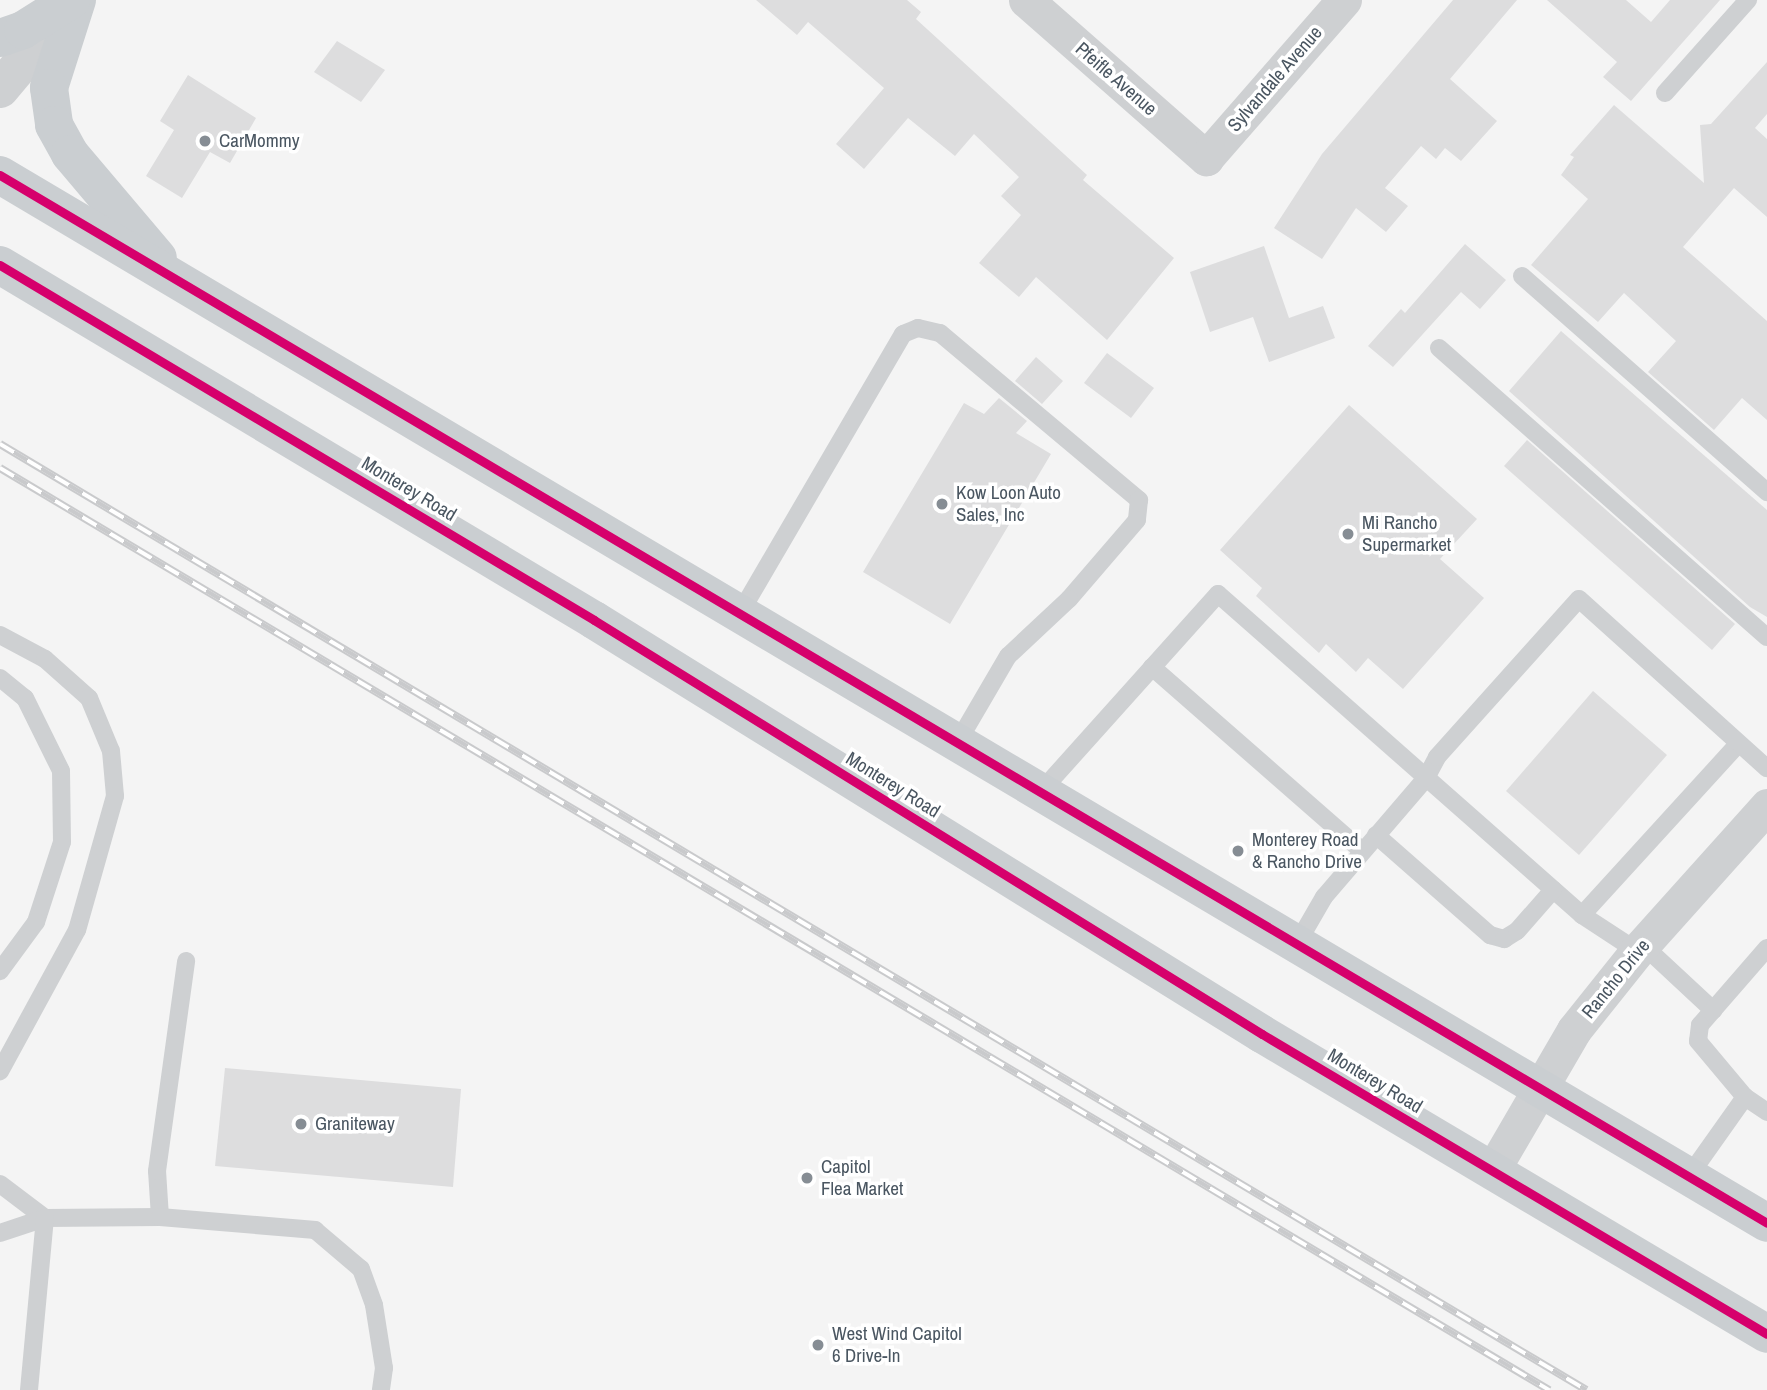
<!DOCTYPE html>
<html>
<head>
<meta charset="utf-8">
<style>
  body { margin:0 }
  #map { position:relative; width:1767px; height:1390px; overflow:hidden; background:#f4f4f4; font-family:"Archivo Narrow",sans-serif }
  div>[style] { position:absolute }
  .building>* { inset:0; background:#ddddde }
  .service>* { height:18px; margin:-9px; padding:0 9px; transform-origin:9px; border-radius:9px; background:#ced0d2 }
  .minor>* { height:35px; margin:-17.5px; padding:0 17.5px; transform-origin:17.5px; border-radius:17.5px; background:#ced0d2 }
  .tertiary>* { height:38px; margin:-19px; padding:0 19px; transform-origin:19px; border-radius:19px; background:#ced0d2 }
  .primary>* { height:38px; margin:-19px; padding:0 19px; transform-origin:19px; border-radius:19px; background:#caced1 }
  .rail>* { height:8px; margin-top:-4px; transform-origin:0; background:repeating-linear-gradient(90deg,#fff 0 16px,#c9cacc 0 32px); box-sizing:border-box; border-block:2px solid #c9cacc }
  .cycleway>* { height:9px; margin:-4.5px; padding:0 4.5px; transform-origin:4.5px; border-radius:4.5px; background:#d6006c }
  .dots>* { width:19px; height:19px; translate:-50% -50%; box-sizing:border-box; border:4px solid #fff; border-radius:50% }
  span { translate:-50% -50%; white-space:nowrap; text-align:center; line-height:1.15; -webkit-text-stroke:7px #fff; paint-order:stroke }
  .street-label { font-size:19px; color:#4a5661 }
  .poi-label { font-size:19px; color:#4a5661 }
  .left { translate:0 -50%; text-align:left }
</style>
</head>
<body>
<div id="map">
  <div class="building">
    <i style="clip-path:polygon(756px 0,907px 0,921px 12px,916px 19px,1087px 175px,1083px 180px,1174px 258px,1107px 340px,1036px 277px,1019px 297px,979px 263px,1021px 215px,1001px 196px,1019px 177px,974px 134px,955px 156px,908px 118px,864px 169px,836px 144px,884px 88px,808px 22px,797px 35px)"></i>
    <i style="clip-path:polygon(1453px 0,1517px 0,1450px 79px,1497px 121px,1461px 161px,1445px 148px,1436px 159px,1421px 146px,1385px 188px,1408px 206px,1386px 232px,1356px 208px,1322px 259px,1274px 228px,1322px 154px)"></i>
    <i style="clip-path:polygon(1547px 0,1626px 0,1651px 22px,1670px 0,1720px 0,1631px 101px,1603px 77px,1617px 62px)"></i>
    <i style="clip-path:polygon(337px 41px,385px 70px,361px 102px,314px 72px)"></i>
    <i style="clip-path:polygon(1767px 62px,1767px 114px,1755px 128px,1767px 139px,1767px 217px,1734px 188px,1683px 247px,1767px 321px,1767px 420px,1742px 398px,1714px 430px,1648px 372px,1676px 341px,1624px 293px,1598px 322px,1531px 265px,1588px 199px,1561px 175px,1574px 157px,1570px 155px,1614px 105px,1704px 183px,1700px 125px,1711px 124px)"></i>
    <i style="clip-path:polygon(188px 75px,256px 118px,230px 163px,210px 152px,182px 198px,146px 176px,174px 130px,160px 121px)"></i>
    <i style="clip-path:polygon(1465px 244px,1506px 280px,1480px 309px,1461px 292px,1393px 367px,1368px 346px,1401px 309px,1405px 313px)"></i>
    <i style="clip-path:polygon(1264px 246px,1289px 318px,1323px 306px,1335px 338px,1269px 362px,1253px 317px,1210px 332px,1190px 272px)"></i>
    <i style="clip-path:polygon(1561px 331px,1767px 510px,1767px 617px,1750px 607px,1509px 391px)"></i>
    <i style="clip-path:polygon(1107px 353px,1154px 388px,1131px 418px,1084px 383px)"></i>
    <i style="clip-path:polygon(1036px 357px,1063px 381px,1042px 404px,1015px 381px)"></i>
    <i style="clip-path:polygon(999px 398px,1027px 421px,1016px 433px,1051px 454px,950px 624px,863px 572px,964px 403px,984px 414px)"></i>
    <i style="clip-path:polygon(1349px 405px,1477px 519px,1440px 559px,1484px 598px,1403px 689px,1368px 658px,1356px 672px,1326px 644px,1319px 653px,1256px 596px,1262px 588px,1220px 550px)"></i>
    <i style="clip-path:polygon(1527px 440px,1735px 624px,1712px 650px,1504px 466px)"></i>
    <i style="clip-path:polygon(1593px 691px,1667px 755px,1579px 855px,1506px 791px)"></i>
    <i style="clip-path:polygon(225px 1068px,461px 1089px,453px 1187px,215px 1166px)"></i>
  </div>
  <div class="service">
    <i style="left:1665px;top:93px;width:125px;rotate:-48.3deg"></i>
    <i style="left:1522px;top:276px;width:327px;rotate:41.4deg"></i>
    <i style="left:1439px;top:348px;width:437px;rotate:41.4deg"></i>
    <i style="left:740px;top:613px;width:323px;rotate:-59.7deg"></i>
    <i style="left:903px;top:334px;width:16px;rotate:-22deg"></i>
    <i style="left:918px;top:328px;width:23px;rotate:13deg"></i>
    <i style="left:940px;top:333px;width:260px;rotate:40deg"></i>
    <i style="left:1139px;top:500px;width:20px;rotate:96deg"></i>
    <i style="left:1137px;top:520px;width:104px;rotate:130.7deg"></i>
    <i style="left:1069px;top:599px;width:83px;rotate:136.9deg"></i>
    <i style="left:1008px;top:656px;width:97px;rotate:120.3deg"></i>
    <i style="left:0;top:635px;width:51px;rotate:28.1deg"></i>
    <i style="left:45px;top:659px;width:59px;rotate:41.6deg"></i>
    <i style="left:89px;top:698px;width:57px;rotate:67.5deg"></i>
    <i style="left:111px;top:751px;width:45px;rotate:84.9deg"></i>
    <i style="left:115px;top:796px;width:139px;rotate:105.8deg"></i>
    <i style="left:77px;top:930px;width:161px;rotate:118.6deg"></i>
    <i style="left:1152px;top:667px;width:279px;rotate:41.2deg"></i>
    <i style="left:0;top:678px;width:32px;rotate:39deg"></i>
    <i style="left:25px;top:698px;width:81px;rotate:63.7deg"></i>
    <i style="left:61px;top:771px;width:71px;rotate:89.2deg"></i>
    <i style="left:62px;top:842px;width:84px;rotate:108deg"></i>
    <i style="left:36px;top:922px;width:61px;rotate:126.3deg"></i>
    <i style="left:1043px;top:789px;width:262px;rotate:-48.1deg"></i>
    <i style="left:1218px;top:594px;width:485px;rotate:41.4deg"></i>
    <i style="left:1582px;top:915px;width:66px;rotate:33.2deg"></i>
    <i style="left:1376px;top:835px;width:152px;rotate:41.3deg"></i>
    <i style="left:1490px;top:935px;width:15px;rotate:16deg"></i>
    <i style="left:1504px;top:939px;width:15px;rotate:-32deg"></i>
    <i style="left:1517px;top:931px;width:55px;rotate:-48.7deg"></i>
    <i style="left:1582px;top:915px;width:231px;rotate:-47.6deg"></i>
    <i style="left:1298px;top:942px;width:52px;rotate:-60deg"></i>
    <i style="left:1324px;top:897px;width:157px;rotate:-49.4deg"></i>
    <i style="left:1426px;top:778px;width:24px;rotate:-62deg"></i>
    <i style="left:1437px;top:757px;width:212px;rotate:-48.1deg"></i>
    <i style="left:1579px;top:599px;width:253px;rotate:42deg"></i>
    <i style="left:1643px;top:945px;width:96px;rotate:42.9deg"></i>
    <i style="left:1767px;top:948px;width:102px;rotate:131deg"></i>
    <i style="left:1700px;top:1025px;width:16px;rotate:97deg"></i>
    <i style="left:1698px;top:1041px;width:73px;rotate:50deg"></i>
    <i style="left:1745px;top:1097px;width:27px;rotate:34deg"></i>
    <i style="left:1689px;top:1176px;width:97px;rotate:-54.7deg"></i>
    <i style="left:0;top:1184px;width:56px;rotate:37.1deg"></i>
    <i style="left:160px;top:1217px;width:46px;rotate:-93.7deg"></i>
    <i style="left:157px;top:1171px;width:212px;rotate:-82.1deg"></i>
    <i style="left:0;top:1233px;width:47px;rotate:-18.4deg"></i>
    <i style="left:45px;top:1218px;width:115px;rotate:-0.5deg"></i>
    <i style="left:160px;top:1217px;width:156px;rotate:4.8deg"></i>
    <i style="left:315px;top:1230px;width:60px;rotate:40.3deg"></i>
    <i style="left:361px;top:1269px;width:38px;rotate:70deg"></i>
    <i style="left:374px;top:1305px;width:64px;rotate:81deg"></i>
    <i style="left:384px;top:1368px;width:22px;rotate:98deg"></i>
    <i style="left:29px;top:1390px;width:173px;rotate:-84.7deg"></i>
  </div>
  <div class="minor">
    <i style="left:1026px;top:0;width:240px;rotate:41.3deg"></i>
    <i style="left:1206px;top:158px;width:210px;rotate:-48.9deg"></i>
    <i style="left:1492px;top:1171px;width:163px;rotate:-59.8deg"></i>
    <i style="left:1574px;top:1030px;width:101px;rotate:-51.4deg"></i>
    <i style="left:1637px;top:951px;width:195px;rotate:-48.1deg"></i>
  </div>
  <div class="tertiary">
    <i style="left:0;top:89px;width:114px;rotate:-50deg"></i>
  </div>
  <div class="primary">
    <i style="left:77px;top:0;width:92px;rotate:107.7deg"></i>
    <i style="left:49px;top:88px;width:37px;rotate:82deg"></i>
    <i style="left:54px;top:125px;width:33px;rotate:61deg"></i>
    <i style="left:70px;top:154px;width:136px;rotate:49.8deg"></i>
    <i style="left:0;top:38px;width:24px;rotate:-19deg"></i>
    <i style="left:23px;top:30px;width:57px;rotate:-32deg"></i>
    <i style="left:0;top:175px;width:2054px;rotate:30.67deg"></i>
    <i style="left:0;top:265px;width:692px;rotate:30.86deg"></i>
    <i style="left:594px;top:620px;width:786px;rotate:31.79deg"></i>
    <i style="left:1262px;top:1034px;width:587px;rotate:30.71deg"></i>
  </div>
  <div class="rail">
    <i style="left:0;top:444px;width:1847px;rotate:30.81deg"></i>
    <i style="left:0;top:468px;width:1803px;rotate:30.76deg"></i>
  </div>
  <div class="cycleway">
    <i style="left:0;top:175px;width:2054px;rotate:30.67deg"></i>
    <i style="left:0;top:265px;width:692px;rotate:30.86deg"></i>
    <i style="left:594px;top:620px;width:786px;rotate:31.79deg"></i>
    <i style="left:1262px;top:1034px;width:587px;rotate:30.71deg"></i>
  </div>
  <div class="dots">
    <i style="left:205px;top:141px;background:#868d94"></i>
    <i style="left:942px;top:504px;background:#868d94"></i>
    <i style="left:1348px;top:534px;background:#868d94"></i>
    <i style="left:1238px;top:851px;background:#868d94"></i>
    <i style="left:301px;top:1124px;background:#868d94"></i>
    <i style="left:807px;top:1178px;background:#868d94"></i>
    <i style="left:818px;top:1345px;background:#868d94"></i>
  </div>
  <div class="street-label">
    <span style="left:1116px;top:79px;rotate:41deg">Pfeifle Avenue</span>
    <span style="left:1275px;top:79px;rotate:-49deg">Sylvandale Avenue</span>
    <span style="left:409px;top:489px;rotate:31deg">Monterey Road</span>
    <span style="left:893px;top:785px;rotate:32deg">Monterey Road</span>
    <span style="left:1616px;top:979px;rotate:-51deg">Rancho Drive</span>
    <span style="left:1375px;top:1081px;rotate:31deg">Monterey Road</span>
  </div>
  <div class="poi-label">
    <span class="left" style="left:219px;top:141px">CarMommy</span>
    <span class="left" style="left:956px;top:504px">Kow Loon Auto<br>Sales, Inc</span>
    <span class="left" style="left:1362px;top:534px">Mi Rancho<br>Supermarket</span>
    <span class="left" style="left:1252px;top:851px">Monterey Road<br>&amp; Rancho Drive</span>
    <span class="left" style="left:315px;top:1124px">Graniteway</span>
    <span class="left" style="left:821px;top:1178px">Capitol<br>Flea Market</span>
    <span class="left" style="left:832px;top:1345px">West Wind Capitol<br>6 Drive-In</span>
  </div>
</div>
</body>
</html>
